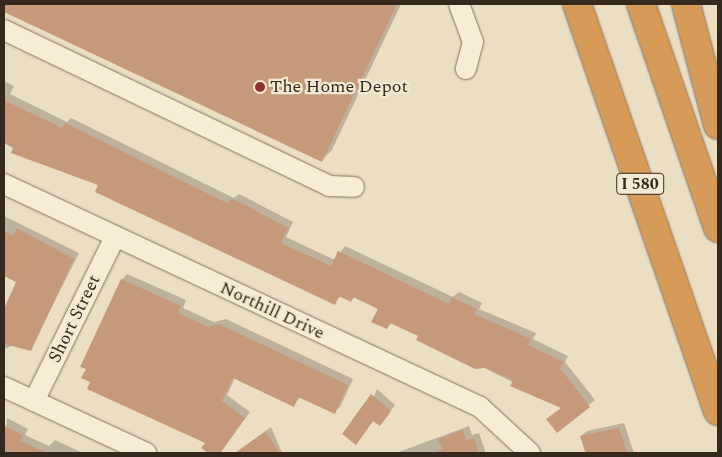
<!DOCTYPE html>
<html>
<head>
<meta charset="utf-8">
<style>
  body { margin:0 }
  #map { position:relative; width:722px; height:457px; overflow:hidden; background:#ebdec3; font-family:Spectral,serif }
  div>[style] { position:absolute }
  .shadow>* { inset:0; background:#0003 }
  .building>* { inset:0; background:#c7997b }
  .roads { filter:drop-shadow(0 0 1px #85705b) drop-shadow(0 0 1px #85705b) }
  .minor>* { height:20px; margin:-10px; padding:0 10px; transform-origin:10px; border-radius:10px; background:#f7ecd6 }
  .highway>* { height:28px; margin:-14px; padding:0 14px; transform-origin:14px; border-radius:14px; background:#d69b58 }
  .dots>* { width:14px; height:14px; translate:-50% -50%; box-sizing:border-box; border:2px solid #f3e9d2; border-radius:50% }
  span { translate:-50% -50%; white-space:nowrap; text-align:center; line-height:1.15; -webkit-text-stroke:4.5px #f3e9d2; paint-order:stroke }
  .shield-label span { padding:1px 4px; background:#f3e9d2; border:1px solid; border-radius:4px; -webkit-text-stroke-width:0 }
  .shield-label { font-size:16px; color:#35291e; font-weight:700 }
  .poi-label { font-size:18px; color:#35291e }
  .left { translate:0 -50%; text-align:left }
  .street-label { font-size:18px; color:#35291e }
  .frame { position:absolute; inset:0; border:5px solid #35291e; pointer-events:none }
</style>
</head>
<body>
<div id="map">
  <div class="shadow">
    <i style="clip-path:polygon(8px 4px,401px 4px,332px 150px,322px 160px,5px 11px)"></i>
    <i style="clip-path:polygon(4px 81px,14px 86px,10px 94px,67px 122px,71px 118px,234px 198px,239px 194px,293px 222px,286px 237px,335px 260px,345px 246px,453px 297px,459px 292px,482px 303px,479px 309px,536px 333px,533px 339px,568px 356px,565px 362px,595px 400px,557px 431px,554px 414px,562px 407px,393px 322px,387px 328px,379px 308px,355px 297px,351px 301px,341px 296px,334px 303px,100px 184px,4px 142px)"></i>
    <i style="clip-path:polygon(4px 216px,79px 253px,30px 350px,17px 344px,4px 349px,4px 308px,18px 281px,4px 274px)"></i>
    <i style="clip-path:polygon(127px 274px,186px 300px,183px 308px,214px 322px,226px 319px,353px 379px,340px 407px,334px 412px,301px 396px,294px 405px,235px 378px,227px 395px,250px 412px,221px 452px,210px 453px,203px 448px,207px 443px,122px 280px)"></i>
    <i style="clip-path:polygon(377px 389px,395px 405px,385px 419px,374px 420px,356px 443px)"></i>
    <i style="clip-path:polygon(7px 418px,28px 429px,25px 435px,49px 446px,55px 440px,83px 453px,4px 453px)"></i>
    <i style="clip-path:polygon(624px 423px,634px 453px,585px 453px,581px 436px,587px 431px)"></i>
    <i style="clip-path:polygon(469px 426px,472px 435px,479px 433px,486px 453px,396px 453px)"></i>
    <i style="clip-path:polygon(271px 427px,282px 453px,235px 453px)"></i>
  </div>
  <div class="building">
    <i style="clip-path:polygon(4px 4px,397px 4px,322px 162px,4px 12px)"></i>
    <i style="clip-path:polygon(4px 100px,62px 128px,65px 123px,227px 203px,232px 199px,247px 206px,288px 228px,281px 243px,331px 266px,338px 251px,449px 304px,452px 297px,477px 309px,474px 314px,531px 339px,528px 345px,564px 362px,560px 368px,590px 407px,557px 433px,546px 419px,561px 408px,510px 386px,513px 380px,485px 368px,475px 369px,416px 340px,418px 336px,390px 323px,387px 329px,371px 322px,378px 309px,353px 297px,351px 302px,339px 296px,335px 305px,95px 192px,98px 185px,11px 153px,13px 148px,4px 143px)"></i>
    <i style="clip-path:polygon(17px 228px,74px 259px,31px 351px,4px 344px,4px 309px,16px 282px,4px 276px,4px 231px,13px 236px)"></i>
    <i style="clip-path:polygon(121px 279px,181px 306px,178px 313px,208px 327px,219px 324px,348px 385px,335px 414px,298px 397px,294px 407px,233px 378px,222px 401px,245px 418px,220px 453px,208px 453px,201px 448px,205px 443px,87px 389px,90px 382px,81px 378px,86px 369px,80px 367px)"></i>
    <i style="clip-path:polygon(371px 394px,391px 411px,380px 426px,373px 421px,356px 445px,342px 434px)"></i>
    <i style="clip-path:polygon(4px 426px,23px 435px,20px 441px,47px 453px,4px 453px)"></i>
    <i style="clip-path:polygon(619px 428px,627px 453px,586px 453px,580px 436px)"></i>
    <i style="clip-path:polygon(463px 430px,466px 440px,474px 438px,479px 453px,435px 453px,442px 449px,438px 439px)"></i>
    <i style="clip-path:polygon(265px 432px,280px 453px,235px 453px)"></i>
  </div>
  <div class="roads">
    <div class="minor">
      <i style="left:459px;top:4px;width:40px;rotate:69.8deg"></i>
      <i style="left:473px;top:42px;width:28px;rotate:105deg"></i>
      <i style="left:4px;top:30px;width:361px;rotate:25.6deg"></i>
      <i style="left:329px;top:186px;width:25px;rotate:2deg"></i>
      <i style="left:4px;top:184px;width:526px;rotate:25.1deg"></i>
      <i style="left:480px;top:407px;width:68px;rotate:42.6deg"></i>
      <i style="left:4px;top:387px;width:157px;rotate:24.9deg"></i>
      <i style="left:34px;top:401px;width:183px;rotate:-63.7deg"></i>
    </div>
    <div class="highway">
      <i style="left:577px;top:4px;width:431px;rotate:70.9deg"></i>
      <i style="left:641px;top:4px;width:237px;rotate:71deg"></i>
      <i style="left:686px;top:4px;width:125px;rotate:75.2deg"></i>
    </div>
  </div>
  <div class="dots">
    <i style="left:260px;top:87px;background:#902e32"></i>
  </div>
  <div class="shield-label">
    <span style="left:640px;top:184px">I 580</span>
  </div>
  <div class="poi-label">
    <span class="left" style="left:270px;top:87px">The Home Depot</span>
  </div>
  <div class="street-label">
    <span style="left:272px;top:311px;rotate:25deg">Northill Drive</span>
    <span style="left:75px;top:319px;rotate:-64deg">Short Street</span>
  </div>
  <div class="frame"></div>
</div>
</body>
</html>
